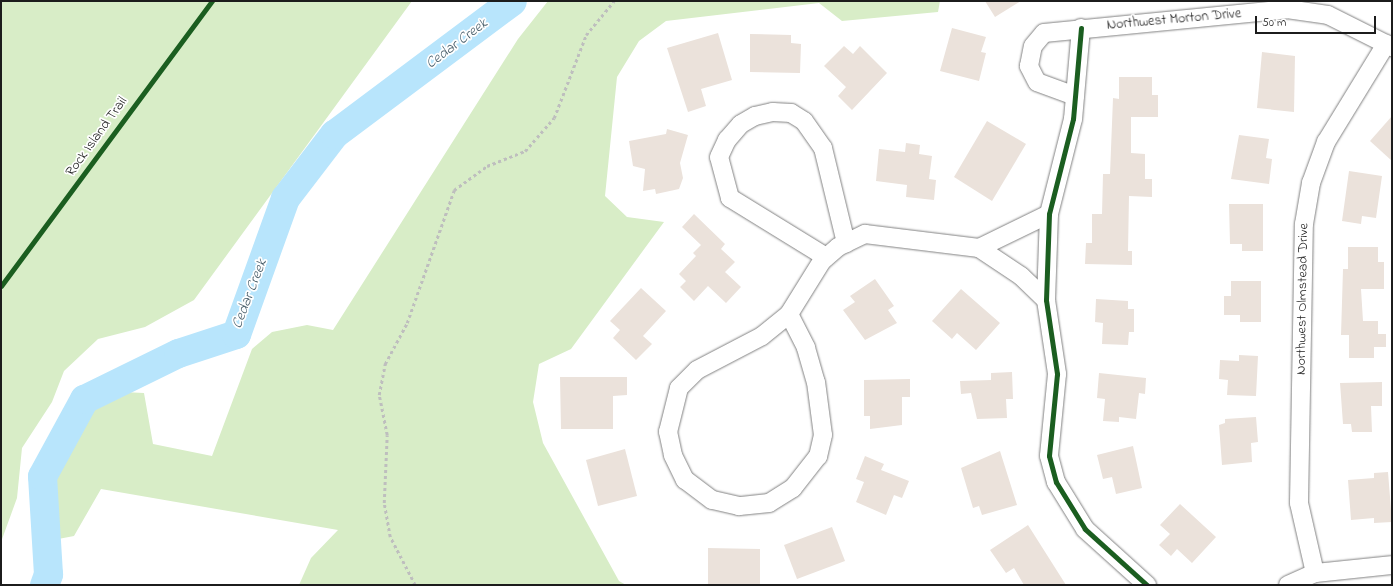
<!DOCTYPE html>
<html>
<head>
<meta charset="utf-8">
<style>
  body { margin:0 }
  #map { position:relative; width:1393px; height:586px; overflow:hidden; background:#fff; font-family:"Indie Flower",sans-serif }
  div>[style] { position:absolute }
  .green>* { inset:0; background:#d8edc7 }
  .river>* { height:29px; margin:-14.5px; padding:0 14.5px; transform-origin:14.5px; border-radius:14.5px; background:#b8e5fc }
  .building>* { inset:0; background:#ebe2db }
  .path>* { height:2.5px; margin-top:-1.25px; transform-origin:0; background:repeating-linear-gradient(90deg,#bebebe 0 3px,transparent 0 6px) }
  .roads { filter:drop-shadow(0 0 1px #828282) drop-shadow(0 0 1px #828282) }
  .minor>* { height:18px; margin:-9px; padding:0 9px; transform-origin:9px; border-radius:9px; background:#fff }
  .cycleway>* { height:5px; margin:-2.5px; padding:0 2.5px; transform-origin:2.5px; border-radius:2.5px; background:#1b5e20 }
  span { translate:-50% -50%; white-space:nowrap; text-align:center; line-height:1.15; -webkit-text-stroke:3.5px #fff; paint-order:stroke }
  .street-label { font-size:14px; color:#1c1c1c }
  .water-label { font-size:15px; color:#485e6a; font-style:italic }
  .frame { position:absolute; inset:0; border:2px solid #1c1c1c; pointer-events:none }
  .scale { position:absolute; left:1255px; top:16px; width:121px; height:18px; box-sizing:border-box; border:2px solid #1c1c1c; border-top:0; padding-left:5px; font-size:12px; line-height:14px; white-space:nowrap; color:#1c1c1c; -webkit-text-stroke:3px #fff; paint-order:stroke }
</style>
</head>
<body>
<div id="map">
  <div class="green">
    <i style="clip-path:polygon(1px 1px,412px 1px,194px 300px,145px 327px,98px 339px,64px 371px,52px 402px,22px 448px,17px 498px,1px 542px)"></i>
    <i style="clip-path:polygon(548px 1px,940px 1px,938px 12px,842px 21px,819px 3px,666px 21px,639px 41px,617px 77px,605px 196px,627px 217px,664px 222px,571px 349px,539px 364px,533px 402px,543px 443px,619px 581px,626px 585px,299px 585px,311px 558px,338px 530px,101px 489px,74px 536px,53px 540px,53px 478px,68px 437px,90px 409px,123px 392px,144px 393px,153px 444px,212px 456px,252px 349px,272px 332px,307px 325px,333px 330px,518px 39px)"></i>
  </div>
  <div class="river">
    <i style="left:44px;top:585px;width:12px;rotate:-70deg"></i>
    <i style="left:48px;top:574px;width:98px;rotate:-93.5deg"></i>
    <i style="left:42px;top:476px;width:88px;rotate:-61.4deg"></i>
    <i style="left:84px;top:399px;width:105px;rotate:-26.1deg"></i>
    <i style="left:178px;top:353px;width:61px;rotate:-18.1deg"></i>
    <i style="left:236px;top:334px;width:145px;rotate:-70.2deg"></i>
    <i style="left:285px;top:198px;width:81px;rotate:-52.6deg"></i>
    <i style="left:334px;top:134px;width:222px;rotate:-36.8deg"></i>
  </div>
  <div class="building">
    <i style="clip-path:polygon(985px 1px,1021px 1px,995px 17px)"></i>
    <i style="clip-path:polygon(952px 28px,986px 37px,981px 52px,986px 53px,979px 81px,940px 71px)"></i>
    <i style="clip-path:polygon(718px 33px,732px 80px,701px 89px,706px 106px,688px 112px,667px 48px)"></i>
    <i style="clip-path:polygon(750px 34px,791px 35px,791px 43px,801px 44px,800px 73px,750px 72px)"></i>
    <i style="clip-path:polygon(844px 46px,853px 54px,860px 46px,887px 73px,852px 110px,838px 96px,846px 87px,824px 66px)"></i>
    <i style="clip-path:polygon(1262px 52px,1295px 56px,1294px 112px,1257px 108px)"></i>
    <i style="clip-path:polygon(1119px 77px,1152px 77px,1152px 95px,1158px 95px,1158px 117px,1131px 117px,1131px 153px,1145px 154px,1145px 179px,1152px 179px,1152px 197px,1129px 196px,1128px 251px,1132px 251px,1132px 265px,1085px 264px,1086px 243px,1092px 243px,1092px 214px,1102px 214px,1103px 174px,1110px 174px,1113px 98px,1119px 99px)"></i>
    <i style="clip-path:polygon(1392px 116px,1392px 161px,1370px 141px)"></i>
    <i style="clip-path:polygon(987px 121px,1026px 144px,992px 201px,954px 177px)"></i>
    <i style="clip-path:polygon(667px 129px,688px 135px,680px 163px,683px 178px,679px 189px,656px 194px,655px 189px,643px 191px,645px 169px,633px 166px,629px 141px,666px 134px)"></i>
    <i style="clip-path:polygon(1239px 135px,1269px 139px,1266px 158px,1272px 159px,1269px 184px,1231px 179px)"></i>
    <i style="clip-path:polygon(906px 143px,920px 145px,919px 154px,932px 156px,929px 179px,936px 180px,934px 200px,906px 197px,907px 185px,876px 181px,879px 149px,905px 152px)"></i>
    <i style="clip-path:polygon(1349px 171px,1382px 176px,1376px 218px,1362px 216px,1361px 224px,1342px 221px)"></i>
    <i style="clip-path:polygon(1229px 204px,1263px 204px,1263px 251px,1242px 251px,1242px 244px,1230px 244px)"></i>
    <i style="clip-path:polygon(694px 214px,725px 244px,721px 249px,735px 262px,725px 272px,741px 287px,726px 303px,708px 286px,694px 301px,680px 287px,686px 281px,679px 274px,696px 256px,693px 253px,701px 245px,682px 227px)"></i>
    <i style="clip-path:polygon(1348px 247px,1378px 247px,1378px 262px,1384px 262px,1384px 289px,1361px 289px,1363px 321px,1378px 321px,1378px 334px,1386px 334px,1386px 347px,1374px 347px,1374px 358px,1349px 358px,1349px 335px,1341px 335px,1343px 269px,1348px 269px)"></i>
    <i style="clip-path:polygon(875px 279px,894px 306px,888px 310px,897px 323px,865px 340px,843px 310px,855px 302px,850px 296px)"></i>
    <i style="clip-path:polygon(1231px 281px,1261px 281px,1261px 322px,1240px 322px,1240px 315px,1224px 315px,1224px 296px,1231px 296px)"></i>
    <i style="clip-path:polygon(641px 288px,666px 311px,643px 336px,652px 344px,636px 360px,613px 338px,620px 330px,610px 321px)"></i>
    <i style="clip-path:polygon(961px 289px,1000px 323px,976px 350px,957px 333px,952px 339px,932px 321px)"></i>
    <i style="clip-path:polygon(1096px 299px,1128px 301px,1128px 309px,1134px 309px,1134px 332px,1129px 332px,1128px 345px,1102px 344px,1103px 323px,1095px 322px)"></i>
    <i style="clip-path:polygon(1239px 355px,1258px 356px,1256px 396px,1227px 395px,1228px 380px,1219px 379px,1220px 360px,1239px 361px)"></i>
    <i style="clip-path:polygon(1012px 372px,1013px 399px,1006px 399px,1007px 418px,977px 419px,971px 393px,961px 394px,960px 381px,991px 380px,991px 373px)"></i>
    <i style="clip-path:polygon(1099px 373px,1146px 378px,1145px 394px,1139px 393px,1136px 419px,1119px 417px,1119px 422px,1103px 421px,1105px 399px,1097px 398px)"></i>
    <i style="clip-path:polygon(560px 377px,627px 377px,627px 395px,613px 396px,613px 429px,561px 429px)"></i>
    <i style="clip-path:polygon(910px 379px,910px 397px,902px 397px,902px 425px,870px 429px,870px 416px,864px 416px,864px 380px)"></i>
    <i style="clip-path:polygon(1382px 382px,1382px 406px,1371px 406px,1372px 432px,1352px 432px,1351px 424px,1343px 424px,1340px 383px)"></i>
    <i style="clip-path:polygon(1256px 417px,1258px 442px,1251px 443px,1252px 462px,1222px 465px,1219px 425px,1225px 423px,1225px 419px)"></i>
    <i style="clip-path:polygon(1133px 446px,1142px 488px,1116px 494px,1112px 477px,1103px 479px,1097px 455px)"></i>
    <i style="clip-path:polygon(625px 449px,637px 496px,598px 506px,586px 460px)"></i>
    <i style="clip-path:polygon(1000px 451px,1017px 505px,982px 515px,979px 506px,973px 508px,961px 468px)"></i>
    <i style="clip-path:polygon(865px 456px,884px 464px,881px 470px,909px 481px,902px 498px,894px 495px,886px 515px,856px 502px,864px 482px,856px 479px)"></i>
    <i style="clip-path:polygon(1388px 472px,1392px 522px,1374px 523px,1374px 518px,1351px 520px,1348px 480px,1374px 478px,1374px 473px)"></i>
    <i style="clip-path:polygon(1180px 504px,1216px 537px,1192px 563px,1177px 549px,1171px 556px,1159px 545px,1170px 534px,1160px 525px)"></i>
    <i style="clip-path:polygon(1028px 525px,1066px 585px,1024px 585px,1014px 568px,1006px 573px,990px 550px)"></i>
    <i style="clip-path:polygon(832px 527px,845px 561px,797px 579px,784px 545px)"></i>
    <i style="clip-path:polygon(708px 548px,760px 549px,760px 585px,708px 585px)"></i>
  </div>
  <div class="path">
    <i style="left:415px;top:585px;width:54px;rotate:-117.5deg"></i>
    <i style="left:390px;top:537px;width:35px;rotate:-100deg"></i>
    <i style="left:384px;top:503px;width:68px;rotate:-87.5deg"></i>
    <i style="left:387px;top:435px;width:41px;rotate:-101.3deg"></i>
    <i style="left:379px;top:395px;width:32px;rotate:-79deg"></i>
    <i style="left:385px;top:364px;width:47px;rotate:-61.8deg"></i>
    <i style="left:407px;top:323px;width:141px;rotate:-70.5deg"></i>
    <i style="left:454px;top:190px;width:41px;rotate:-36deg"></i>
    <i style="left:487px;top:166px;width:41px;rotate:-21.5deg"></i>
    <i style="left:525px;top:151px;width:44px;rotate:-48.7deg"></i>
    <i style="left:554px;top:118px;width:89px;rotate:-68.9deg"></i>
    <i style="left:586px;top:35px;width:44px;rotate:-50.5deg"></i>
  </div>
  <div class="roads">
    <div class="minor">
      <i style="left:1081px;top:28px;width:91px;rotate:95deg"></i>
      <i style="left:1073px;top:119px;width:98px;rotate:104.2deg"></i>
      <i style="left:1049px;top:214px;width:86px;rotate:92deg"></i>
      <i style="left:1046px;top:300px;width:75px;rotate:81.5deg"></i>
      <i style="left:1057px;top:374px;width:82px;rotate:95.6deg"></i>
      <i style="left:1049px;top:456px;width:27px;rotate:75deg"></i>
      <i style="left:1056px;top:482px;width:55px;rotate:58.3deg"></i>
      <i style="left:1085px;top:529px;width:84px;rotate:42.1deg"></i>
      <i style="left:1075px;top:96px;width:40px;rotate:-159.8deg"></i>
      <i style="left:1037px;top:82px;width:18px;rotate:-117deg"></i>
      <i style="left:1029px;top:66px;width:20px;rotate:-79deg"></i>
      <i style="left:1033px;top:46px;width:17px;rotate:-50deg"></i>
      <i style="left:1044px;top:33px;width:244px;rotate:-5.6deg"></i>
      <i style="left:1287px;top:9px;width:41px;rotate:8.3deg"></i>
      <i style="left:1328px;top:15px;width:72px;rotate:26.6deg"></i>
      <i style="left:979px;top:248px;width:50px;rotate:33.7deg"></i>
      <i style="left:1021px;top:276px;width:35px;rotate:44deg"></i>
      <i style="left:826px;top:257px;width:113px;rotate:-148.4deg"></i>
      <i style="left:730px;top:198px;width:42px;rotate:-105deg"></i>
      <i style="left:719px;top:157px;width:19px;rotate:-65deg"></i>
      <i style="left:727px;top:140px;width:21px;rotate:-49deg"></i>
      <i style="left:741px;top:124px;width:16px;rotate:-30deg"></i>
      <i style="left:755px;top:116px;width:18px;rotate:-13deg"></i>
      <i style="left:773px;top:112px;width:18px;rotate:3deg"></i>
      <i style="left:791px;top:113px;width:15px;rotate:32deg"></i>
      <i style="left:804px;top:121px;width:33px;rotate:55deg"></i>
      <i style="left:823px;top:148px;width:98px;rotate:76.4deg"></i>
      <i style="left:789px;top:314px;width:38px;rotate:63deg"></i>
      <i style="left:806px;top:348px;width:35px;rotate:74deg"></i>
      <i style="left:816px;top:382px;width:53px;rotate:82.5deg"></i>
      <i style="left:823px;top:435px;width:22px;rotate:103deg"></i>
      <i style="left:818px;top:456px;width:41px;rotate:128deg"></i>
      <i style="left:793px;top:488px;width:28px;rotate:148deg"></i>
      <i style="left:769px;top:503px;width:30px;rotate:174deg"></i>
      <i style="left:739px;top:506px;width:28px;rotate:-167deg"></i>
      <i style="left:712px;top:500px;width:34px;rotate:-143deg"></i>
      <i style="left:685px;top:480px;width:28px;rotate:-116deg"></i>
      <i style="left:673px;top:455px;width:24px;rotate:-102deg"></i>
      <i style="left:668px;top:432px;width:45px;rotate:-76deg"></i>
      <i style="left:679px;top:388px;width:25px;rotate:-45deg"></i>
      <i style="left:697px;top:370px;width:73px;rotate:-27.6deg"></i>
      <i style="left:762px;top:336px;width:35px;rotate:-39deg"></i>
      <i style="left:789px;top:314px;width:62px;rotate:-58.1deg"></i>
      <i style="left:822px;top:261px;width:21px;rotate:-41deg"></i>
      <i style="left:838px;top:247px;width:30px;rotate:-26deg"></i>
      <i style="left:865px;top:234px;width:115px;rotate:7deg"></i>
      <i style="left:979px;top:248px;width:78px;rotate:-25.9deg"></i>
      <i style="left:1315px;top:573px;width:72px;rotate:-102.9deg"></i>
      <i style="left:1299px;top:503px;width:279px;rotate:-89deg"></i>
      <i style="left:1304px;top:224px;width:42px;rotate:-80.3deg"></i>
      <i style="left:1311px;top:183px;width:44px;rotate:-69.9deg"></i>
      <i style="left:1326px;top:142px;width:115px;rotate:-58.5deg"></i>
      <i style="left:1288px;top:585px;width:30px;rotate:-24deg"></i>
      <i style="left:1315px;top:573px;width:77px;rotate:-5.9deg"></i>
    </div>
  </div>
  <div class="cycleway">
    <i style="left:1081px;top:28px;width:91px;rotate:95deg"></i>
    <i style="left:1073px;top:119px;width:98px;rotate:104.2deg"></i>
    <i style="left:1049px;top:214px;width:86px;rotate:92deg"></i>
    <i style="left:1046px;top:300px;width:75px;rotate:81.5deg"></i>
    <i style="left:1057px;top:374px;width:82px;rotate:95.6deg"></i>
    <i style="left:1049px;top:456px;width:27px;rotate:75deg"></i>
    <i style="left:1056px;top:482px;width:55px;rotate:58.3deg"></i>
    <i style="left:1085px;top:529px;width:84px;rotate:42.1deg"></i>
    <i style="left:1px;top:286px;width:355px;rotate:-53.5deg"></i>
  </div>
  <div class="street-label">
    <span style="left:1174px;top:20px;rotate:-5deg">Northwest Morton Drive</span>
    <span style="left:97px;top:137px;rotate:-54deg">Rock Island Trail</span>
    <span style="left:1303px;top:299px;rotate:-89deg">Northwest Olmstead Drive</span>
  </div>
  <div class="water-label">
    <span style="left:457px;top:44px;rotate:-37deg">Cedar Creek</span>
    <span style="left:250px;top:294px;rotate:-69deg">Cedar Creek</span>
  </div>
  <div class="frame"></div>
  <div class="scale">50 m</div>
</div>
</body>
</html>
